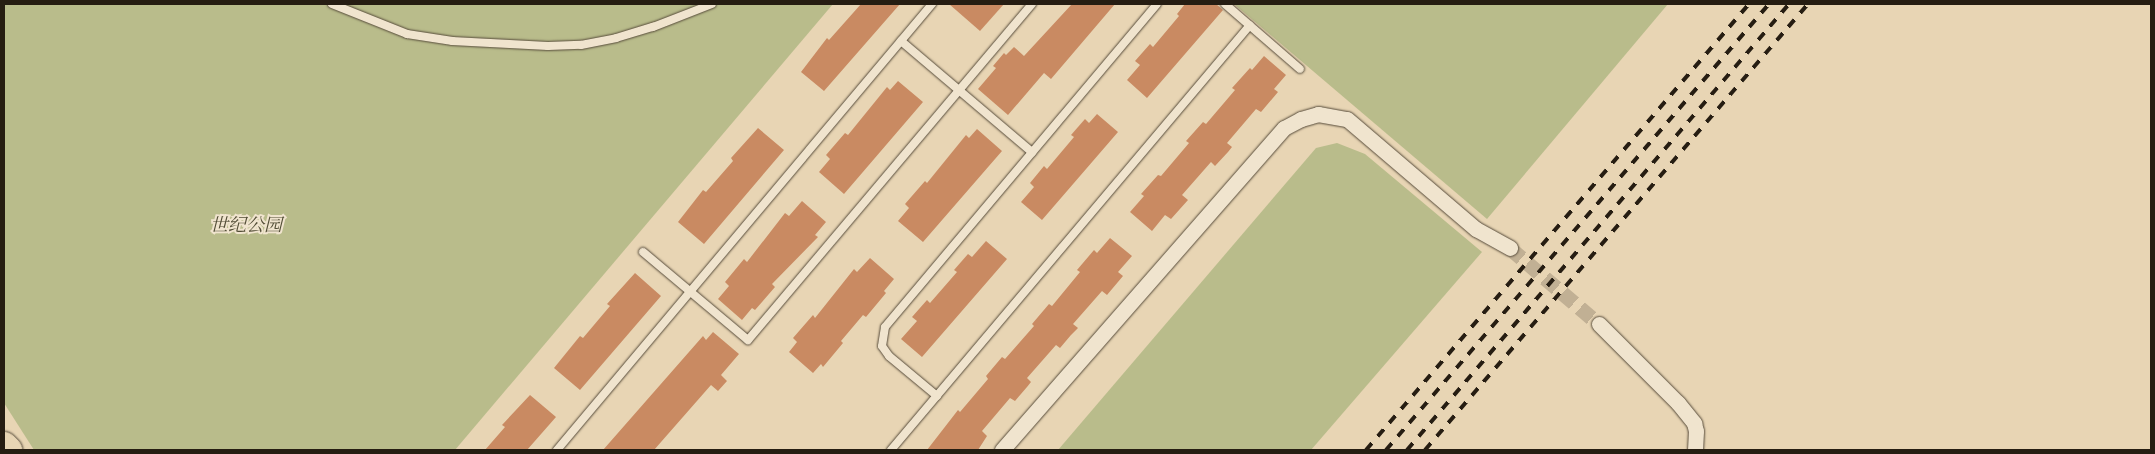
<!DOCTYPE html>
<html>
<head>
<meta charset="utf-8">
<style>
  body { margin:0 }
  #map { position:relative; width:2155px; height:454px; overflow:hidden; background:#e8d5b4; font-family:"Libre Bodoni","Noto Serif SC",serif }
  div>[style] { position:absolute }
  .green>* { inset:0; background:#b9bc8b }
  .building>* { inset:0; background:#c98a62 }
  .street-tunnel>* { height:15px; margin-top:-7.5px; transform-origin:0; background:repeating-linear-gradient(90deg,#c1b094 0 15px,transparent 0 23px) }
  .roads { filter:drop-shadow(0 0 1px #564b3a) drop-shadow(0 0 1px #564b3a) }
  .lane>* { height:8px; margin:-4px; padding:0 4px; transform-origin:4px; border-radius:4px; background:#f0e4ce }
  .street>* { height:15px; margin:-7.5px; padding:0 7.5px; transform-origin:7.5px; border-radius:7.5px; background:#f0e4ce }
  .highway>* { height:28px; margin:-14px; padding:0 14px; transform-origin:14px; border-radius:14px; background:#e8d5b4 }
  .rail>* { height:4px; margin-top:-2px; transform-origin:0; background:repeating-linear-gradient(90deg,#261d12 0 9px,transparent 0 18px) }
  span { translate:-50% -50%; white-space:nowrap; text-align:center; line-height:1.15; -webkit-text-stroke:4px #f0e4ce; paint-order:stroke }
  .park-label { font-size:18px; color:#524d36; font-style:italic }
  .frame { position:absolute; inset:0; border:5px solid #261d12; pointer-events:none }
</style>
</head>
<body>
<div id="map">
  <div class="green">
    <i style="clip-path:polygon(4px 4px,833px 4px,455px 450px,34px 450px,4px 403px)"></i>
    <i style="clip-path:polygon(1234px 4px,1668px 4px,1487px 219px)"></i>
    <i style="clip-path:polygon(1337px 143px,1365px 154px,1482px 252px,1311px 450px,1058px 450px,1316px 148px)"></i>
  </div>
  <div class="building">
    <i style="clip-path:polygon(861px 4px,900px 4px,824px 91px,801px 72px,827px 38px,829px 40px)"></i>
    <i style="clip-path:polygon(949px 4px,1004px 4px,980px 31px)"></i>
    <i style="clip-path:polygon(1072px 4px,1115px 4px,1051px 79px,1044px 73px,1008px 115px,978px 89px,996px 68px,993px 66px,1004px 53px,1006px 55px,1014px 47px,1024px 56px)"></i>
    <i style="clip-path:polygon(1185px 4px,1216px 4px,1223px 10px,1147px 98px,1127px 80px,1140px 65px,1135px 61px,1150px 44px,1153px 47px,1179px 16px,1177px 14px)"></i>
    <i style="clip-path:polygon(1264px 56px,1286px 75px,1274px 89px,1278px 92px,1261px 112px,1256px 109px,1227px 143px,1232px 147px,1228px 152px,1215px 166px,1211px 162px,1182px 195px,1188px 200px,1171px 219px,1165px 215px,1152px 231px,1130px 212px,1144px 196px,1141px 194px,1158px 175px,1161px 176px,1189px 143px,1186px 141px,1203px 122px,1206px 124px,1235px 90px,1232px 88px,1250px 68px,1252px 70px)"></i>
    <i style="clip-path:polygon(898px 81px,923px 102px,844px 194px,819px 172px,830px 159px,826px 155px,845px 133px,848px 135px,887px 87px,890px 90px)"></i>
    <i style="clip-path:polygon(1097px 114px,1118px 132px,1042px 220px,1021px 202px,1034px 187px,1030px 183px,1044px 166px,1047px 169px,1074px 137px,1071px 135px,1085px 119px,1089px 123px)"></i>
    <i style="clip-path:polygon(758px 128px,784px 150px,704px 244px,678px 222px,703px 190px,706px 192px,733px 161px,731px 158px)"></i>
    <i style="clip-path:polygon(977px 129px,1002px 151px,923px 242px,898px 221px,909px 208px,905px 204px,925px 181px,927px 183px,966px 135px,969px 138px)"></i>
    <i style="clip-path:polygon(802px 201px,826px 222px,815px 235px,818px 237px,772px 284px,775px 287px,755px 310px,752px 308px,742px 320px,718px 299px,729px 286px,725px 282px,744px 259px,747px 262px,785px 213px,789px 216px)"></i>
    <i style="clip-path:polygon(1110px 238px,1132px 256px,1118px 272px,1123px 276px,1107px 295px,1102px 291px,1073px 324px,1078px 328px,1071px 335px,1060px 348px,1056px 345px,1027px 378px,1031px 382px,1027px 387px,1015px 401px,1010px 398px,982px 431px,987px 436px,978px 450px,927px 450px,958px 410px,960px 412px,988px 379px,986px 376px,1002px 357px,1005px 359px,1034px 326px,1032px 324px,1049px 304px,1052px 306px,1080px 272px,1077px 270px,1094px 250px,1097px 253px)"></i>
    <i style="clip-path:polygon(986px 241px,1007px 259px,922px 357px,901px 339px,917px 321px,912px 317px,927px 300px,930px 303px,957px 272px,954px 270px,968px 254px,972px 257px)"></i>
    <i style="clip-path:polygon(870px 258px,894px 279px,884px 291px,886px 293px,866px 317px,863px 315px,841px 341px,843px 343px,823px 367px,821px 364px,813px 373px,789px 352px,797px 342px,793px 338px,813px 315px,815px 318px,854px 269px,857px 272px)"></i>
    <i style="clip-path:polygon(635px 273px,661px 296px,580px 390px,554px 368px,580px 336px,583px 338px,610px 306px,607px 304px)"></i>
    <i style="clip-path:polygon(713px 332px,739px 354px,721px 375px,727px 381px,718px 391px,711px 385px,654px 450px,603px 450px,703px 336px,706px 340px)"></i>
    <i style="clip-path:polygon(530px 395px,556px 417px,527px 450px,485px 450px,505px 427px,502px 425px)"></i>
  </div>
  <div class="street-tunnel">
    <i style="left:1510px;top:248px;width:117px;rotate:40.5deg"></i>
  </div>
  <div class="roads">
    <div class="lane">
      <i style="left:332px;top:4px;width:81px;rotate:21.8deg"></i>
      <i style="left:407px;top:34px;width:46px;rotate:8.8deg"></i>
      <i style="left:452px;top:41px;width:96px;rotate:3deg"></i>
      <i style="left:548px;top:46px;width:33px;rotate:-2deg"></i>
      <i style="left:581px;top:45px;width:36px;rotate:-11deg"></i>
      <i style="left:616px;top:38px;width:39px;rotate:-17deg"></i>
      <i style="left:653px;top:27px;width:63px;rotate:-21.3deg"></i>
      <i style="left:1225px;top:4px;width:99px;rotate:40.9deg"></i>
      <i style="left:901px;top:41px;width:172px;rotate:40.3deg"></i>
      <i style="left:643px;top:252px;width:137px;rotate:40deg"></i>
      <i style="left:748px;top:340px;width:440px;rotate:-49.8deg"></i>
      <i style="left:937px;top:396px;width:62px;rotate:-140.2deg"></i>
      <i style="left:889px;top:356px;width:12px;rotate:-125deg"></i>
      <i style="left:882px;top:346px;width:19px;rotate:-81deg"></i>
      <i style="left:885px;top:327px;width:422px;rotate:-49.9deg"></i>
      <i style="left:557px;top:450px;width:583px;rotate:-49.94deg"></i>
      <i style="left:891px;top:450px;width:556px;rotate:-49.81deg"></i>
    </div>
    <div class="street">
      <i style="left:1599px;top:324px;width:112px;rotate:45deg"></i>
      <i style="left:1678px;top:403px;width:26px;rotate:51deg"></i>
      <i style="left:1694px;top:423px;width:8px;rotate:76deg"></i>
      <i style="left:1696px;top:431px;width:19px;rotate:93deg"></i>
      <i style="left:1002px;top:450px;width:428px;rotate:-48.8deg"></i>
      <i style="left:1284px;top:128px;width:19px;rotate:-28deg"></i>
      <i style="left:1301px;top:119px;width:18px;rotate:-16deg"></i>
      <i style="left:1318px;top:114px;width:29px;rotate:10deg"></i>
      <i style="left:1347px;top:119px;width:170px;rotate:40.5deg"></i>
      <i style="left:1476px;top:229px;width:39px;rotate:29deg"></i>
    </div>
    <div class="highway">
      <i style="left:4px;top:446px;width:6px;rotate:45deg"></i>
    </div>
  </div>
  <div class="rail">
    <i style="left:1366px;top:450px;width:588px;rotate:-49.35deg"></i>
    <i style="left:1386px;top:450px;width:588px;rotate:-49.35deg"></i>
    <i style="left:1407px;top:450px;width:587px;rotate:-49.42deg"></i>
    <i style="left:1425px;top:450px;width:588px;rotate:-49.35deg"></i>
  </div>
  <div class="park-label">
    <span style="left:246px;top:226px">世纪公园</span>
  </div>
  <div class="frame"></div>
</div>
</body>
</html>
